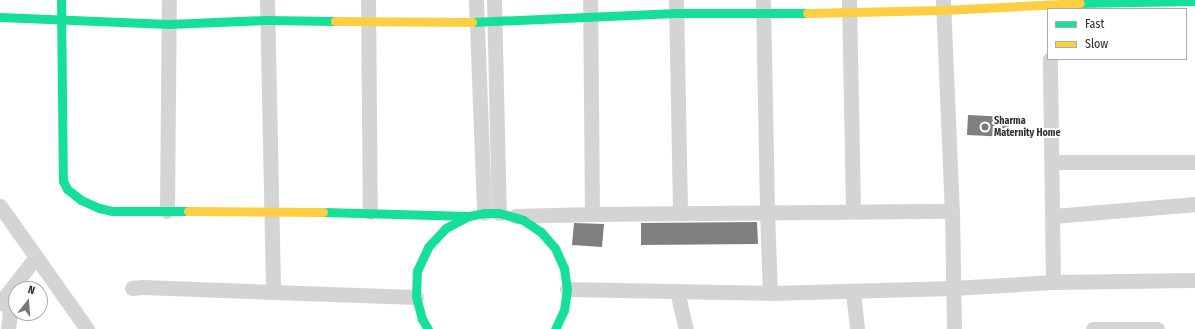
<!DOCTYPE html>
<html>
<head>
<meta charset="utf-8">
<style>
  body { margin:0 }
  #map { position:relative; width:1195px; height:329px; overflow:hidden; background:#fff; font-family:"Fira Sans Condensed",sans-serif }
  div>[style] { position:absolute }
  .building>* { inset:0; background:#7f7f7f }
  .street>* { height:15px; margin:-7.5px; padding:0 7.5px; transform-origin:7.5px; border-radius:7.5px; background:#d4d4d4 }
  .fast>* { height:9px; margin:-4.5px; padding:0 4.5px; transform-origin:4.5px; border-radius:4.5px; background:#16e098 }
  .slow>* { height:9px; margin:-4.5px; padding:0 4.5px; transform-origin:4.5px; border-radius:4.5px; background:#ffcf43 }
  .dots>* { width:11px; height:11px; translate:-50% -50%; box-sizing:border-box; border:2px solid #fff; border-radius:50% }
  span { translate:-50% -50%; white-space:nowrap; text-align:center; line-height:1.15; -webkit-text-stroke:4px #fff; paint-order:stroke }
  .poi-label { font-size:10px; color:#2f2f2f; font-weight:700 }
  .left { translate:0 -50%; text-align:left }
  .legend { position:absolute; left:1047px; top:8px; width:140px; height:52px; box-sizing:border-box; background:#fff; border:1px solid #acacac; margin:0; padding:5px 7px; list-style:none; font-size:12px; color:#2f2f2f }
  .legend li { display:flex; align-items:center; gap:8px; height:20px }
  .legend b { width:20px; border:1px solid #acacac }
  .north { position:absolute; left:8px; top:281px; width:40px; height:40px; box-sizing:border-box; background:#fff; border:1px solid #acacac; border-radius:50%; rotate:17deg; font-size:11px; font-weight:700; line-height:16px; text-align:center; color:#2f2f2f }
  .north::after { content:''; display:block; margin:auto; width:14px; height:18px; background:#787878; clip-path:polygon(50% 0,100% 100%,50% 72%,0 100%) }
</style>
</head>
<body>
<div id="map">
  <div class="building">
    <i style="clip-path:polygon(968px 115px,1009px 117px,1009px 137px,967px 135px)"></i>
    <i style="clip-path:polygon(757px 222px,758px 244px,641px 245px,641px 223px)"></i>
    <i style="clip-path:polygon(574px 223px,604px 224px,602px 247px,572px 245px)"></i>
  </div>
  <div class="street">
    <i style="left:267px;top:0;width:292px;rotate:88.8deg"></i>
    <i style="left:273px;top:292px;width:143px;rotate:2deg"></i>
    <i style="left:368px;top:0;width:212px;rotate:89.5deg"></i>
    <i style="left:476px;top:0;width:213px;rotate:87.8deg"></i>
    <i style="left:494px;top:0;width:213px;rotate:88.7deg"></i>
    <i style="left:676px;top:0;width:213px;rotate:88.9deg"></i>
    <i style="left:763px;top:0;width:212px;rotate:88.9deg"></i>
    <i style="left:767px;top:212px;width:81px;rotate:87.9deg"></i>
    <i style="left:849px;top:0;width:211px;rotate:88.9deg"></i>
    <i style="left:943px;top:0;width:211px;rotate:87.6deg"></i>
    <i style="left:952px;top:211px;width:118px;rotate:89deg"></i>
    <i style="left:1052px;top:162px;width:143px"></i>
    <i style="left:0;top:206px;width:151px;rotate:54.7deg"></i>
    <i style="left:167px;top:211px;width:211px;rotate:-89.5deg"></i>
    <i style="left:592px;top:214px;width:360px;rotate:-0.5deg"></i>
    <i style="left:515px;top:216px;width:77px;rotate:-1.5deg"></i>
    <i style="left:592px;top:214px;width:214px;rotate:-90.5deg"></i>
    <i style="left:1053px;top:216px;width:143px;rotate:-4.8deg"></i>
    <i style="left:1053px;top:282px;width:142px;rotate:-0.8deg"></i>
    <i style="left:132px;top:288px;width:11px;rotate:-5deg"></i>
    <i style="left:143px;top:287px;width:130px;rotate:2.2deg"></i>
    <i style="left:567px;top:289px;width:203px;rotate:1.1deg"></i>
    <i style="left:770px;top:293px;width:183px;rotate:-1.6deg"></i>
    <i style="left:953px;top:288px;width:100px;rotate:-3.4deg"></i>
    <i style="left:1053px;top:282px;width:223px;rotate:-90.8deg"></i>
    <i style="left:677px;top:291px;width:39px;rotate:77deg"></i>
    <i style="left:853px;top:291px;width:38px;rotate:84deg"></i>
    <i style="left:5px;top:297px;width:17px;rotate:73deg"></i>
    <i style="left:10px;top:313px;width:16px;rotate:97deg"></i>
    <i style="left:0;top:303px;width:58px;rotate:-52deg"></i>
    <i style="left:1093px;top:329px;width:64px"></i>
  </div>
  <div class="fast">
    <i style="left:61px;top:0;width:181px;rotate:89.4deg"></i>
    <i style="left:63px;top:181px;width:9px;rotate:63deg"></i>
    <i style="left:67px;top:189px;width:18px;rotate:38deg"></i>
    <i style="left:81px;top:200px;width:20px;rotate:24deg"></i>
    <i style="left:99px;top:208px;width:13px;rotate:13deg"></i>
    <i style="left:112px;top:211px;width:76px"></i>
    <i style="left:1080px;top:3px;width:115px;rotate:-1deg"></i>
    <i style="left:0;top:17px;width:169px;rotate:2.4deg"></i>
    <i style="left:169px;top:24px;width:97px;rotate:-2.4deg"></i>
    <i style="left:266px;top:20px;width:69px;rotate:0.8deg"></i>
    <i style="left:472px;top:22px;width:204px;rotate:-2.5deg"></i>
    <i style="left:676px;top:13px;width:131px"></i>
    <i style="left:323px;top:212px;width:146px;rotate:1.6deg"></i>
    <i style="left:428px;top:329px;width:12px;rotate:-121deg"></i>
    <i style="left:422px;top:319px;width:23px;rotate:-105deg"></i>
    <i style="left:416px;top:297px;width:26px;rotate:-88deg"></i>
    <i style="left:417px;top:271px;width:26px;rotate:-65deg"></i>
    <i style="left:428px;top:247px;width:26px;rotate:-47deg"></i>
    <i style="left:446px;top:228px;width:26px;rotate:-28deg"></i>
    <i style="left:469px;top:216px;width:15px;rotate:-11deg"></i>
    <i style="left:484px;top:213px;width:15px"></i>
    <i style="left:499px;top:213px;width:25px;rotate:16deg"></i>
    <i style="left:523px;top:220px;width:22px;rotate:34deg"></i>
    <i style="left:541px;top:232px;width:21px;rotate:49deg"></i>
    <i style="left:555px;top:248px;width:22px;rotate:66deg"></i>
    <i style="left:564px;top:268px;width:21px;rotate:82deg"></i>
    <i style="left:567px;top:289px;width:21px;rotate:98deg"></i>
    <i style="left:564px;top:310px;width:21px;rotate:115deg"></i>
  </div>
  <div class="slow">
    <i style="left:807px;top:13px;width:136px;rotate:-1.3deg"></i>
    <i style="left:943px;top:10px;width:137px;rotate:-2.9deg"></i>
    <i style="left:335px;top:21px;width:137px;rotate:0.4deg"></i>
    <i style="left:188px;top:211px;width:135px;rotate:0.4deg"></i>
  </div>
  <div class="dots">
    <i style="left:985px;top:127px;background:#787878"></i>
  </div>
  <div class="poi-label">
    <span class="left" style="left:994px;top:127px">Sharma<br>Maternity Home</span>
  </div>
  <ul class="legend">
  <li><b style="height:5px;background:#16e098"></b>Fast</li>
  <li><b style="height:5px;background:#ffcf43"></b>Slow</li>
  </ul>
  <div class="north">N</div>
</div>
</body>
</html>
